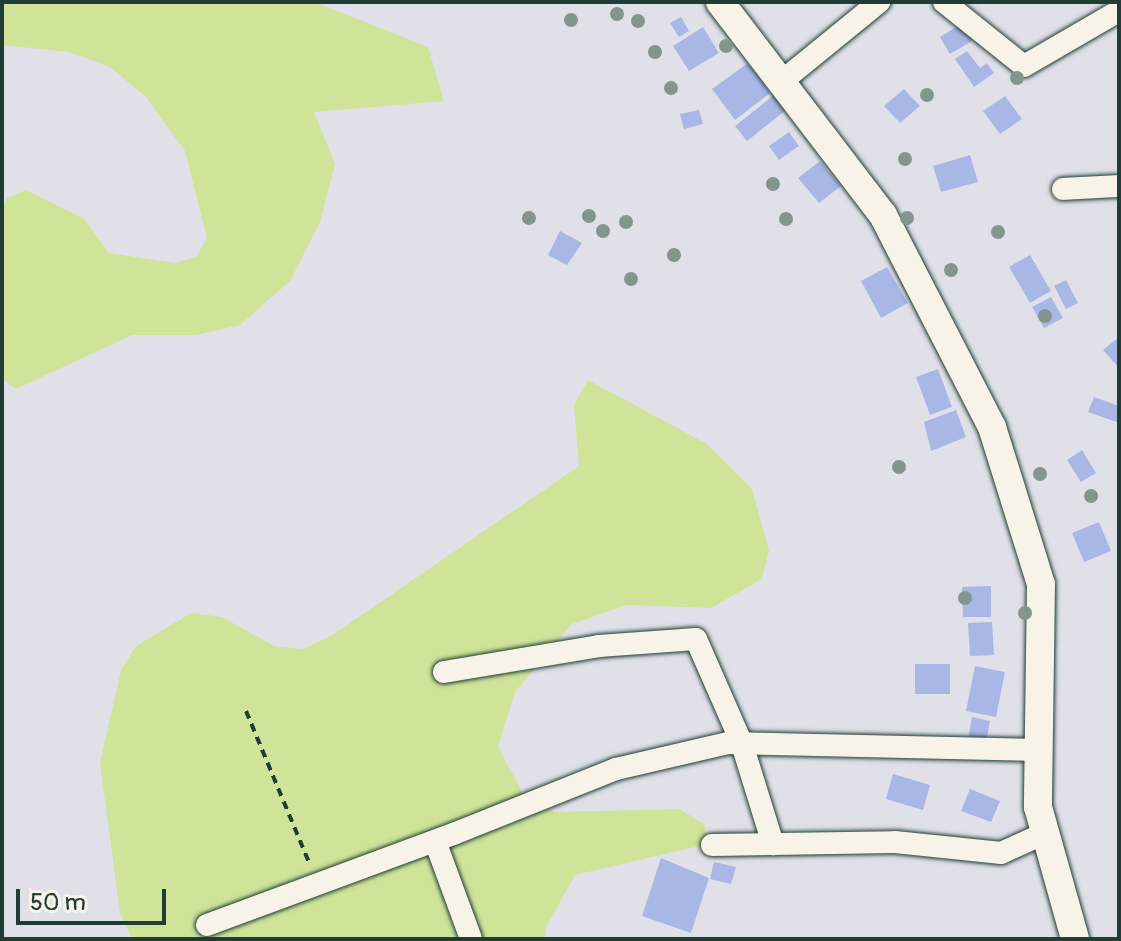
<!DOCTYPE html>
<html>
<head>
<meta charset="utf-8">
<style>
  body { margin:0 }
  #map { position:relative; width:1121px; height:941px; overflow:hidden; background:#e0e1e8; font-family:Pangolin,sans-serif }
  div>[style] { position:absolute }
  .green>* { inset:0; background:#cfe499 }
  .building>* { inset:0; background:#a9b7e7 }
  .path>* { height:4px; margin-top:-2px; transform-origin:0; background:repeating-linear-gradient(90deg,#1f3d34 0 8px,transparent 0 14px) }
  .roads { filter:drop-shadow(0 0 2px #1f3d34) drop-shadow(0 0 2px #1f3d34) }
  .minor>* { height:22px; margin:-11px; padding:0 11px; transform-origin:11px; border-radius:11px; background:#f7f3e8 }
  .tertiary>* { height:28px; margin:-14px; padding:0 14px; transform-origin:14px; border-radius:14px; background:#f7f3e8 }
  .trees>* { width:14px; height:14px; margin:-7px; border-radius:50%; background:#84958d }
  span { translate:-50% -50%; white-space:nowrap; text-align:center; line-height:1.15; -webkit-text-stroke:6px #f7f3e8; paint-order:stroke }
  .frame { position:absolute; inset:0; border:4px solid #1f3d34; pointer-events:none }
  .scale { position:absolute; left:16px; top:889px; width:150px; height:36px; box-sizing:border-box; border:4px solid #1f3d34; border-top:0; padding-left:10px; font-size:24px; line-height:28px; white-space:nowrap; color:#1f3d34; -webkit-text-stroke:6px #f7f3e8; paint-order:stroke }
</style>
</head>
<body>
<div id="map">
  <div class="green">
    <i style="clip-path:polygon(2px 2px,315px 2px,428px 47px,444px 101px,314px 112px,335px 164px,320px 222px,290px 281px,240px 325px,196px 335px,132px 335px,16px 389px,2px 379px,2px 209px,7px 198px,26px 190px,83px 218px,109px 253px,175px 263px,196px 257px,207px 238px,185px 151px,146px 97px,110px 67px,69px 52px,2px 45px)"></i>
    <i style="clip-path:polygon(588px 380px,707px 444px,752px 489px,769px 550px,762px 579px,711px 608px,626px 605px,572px 624px,515px 692px,498px 747px,527px 801px,556px 812px,680px 809px,705px 825px,708px 844px,575px 875px,545px 929px,546px 939px,132px 939px,120px 913px,100px 763px,121px 670px,136px 646px,191px 613px,222px 617px,274px 646px,303px 649px,331px 636px,579px 466px,574px 405px)"></i>
  </div>
  <div class="building">
    <i style="clip-path:polygon(681px 17px,689px 31px,679px 37px,670px 23px)"></i>
    <i style="clip-path:polygon(966px 21px,977px 38px,950px 54px,940px 37px)"></i>
    <i style="clip-path:polygon(703px 27px,719px 53px,689px 71px,673px 46px)"></i>
    <i style="clip-path:polygon(967px 51px,980px 68px,987px 63px,994px 73px,974px 87px,955px 59px)"></i>
    <i style="clip-path:polygon(748px 63px,770px 93px,735px 120px,712px 89px)"></i>
    <i style="clip-path:polygon(904px 89px,920px 106px,900px 123px,884px 106px)"></i>
    <i style="clip-path:polygon(774px 95px,786px 110px,747px 141px,735px 126px)"></i>
    <i style="clip-path:polygon(1005px 96px,1022px 119px,1000px 134px,983px 111px)"></i>
    <i style="clip-path:polygon(699px 110px,703px 124px,684px 129px,680px 114px)"></i>
    <i style="clip-path:polygon(789px 132px,799px 146px,779px 160px,769px 146px)"></i>
    <i style="clip-path:polygon(970px 155px,978px 182px,941px 192px,933px 166px)"></i>
    <i style="clip-path:polygon(820px 161px,841px 186px,819px 203px,798px 178px)"></i>
    <i style="clip-path:polygon(560px 231px,582px 243px,567px 265px,548px 255px)"></i>
    <i style="clip-path:polygon(1030px 255px,1051px 291px,1030px 303px,1009px 267px)"></i>
    <i style="clip-path:polygon(887px 267px,908px 303px,881px 318px,861px 281px)"></i>
    <i style="clip-path:polygon(1066px 280px,1078px 303px,1066px 309px,1054px 286px)"></i>
    <i style="clip-path:polygon(1051px 297px,1063px 318px,1044px 328px,1032px 307px)"></i>
    <i style="clip-path:polygon(1119px 337px,1119px 368px,1103px 350px)"></i>
    <i style="clip-path:polygon(938px 369px,952px 407px,930px 415px,916px 377px)"></i>
    <i style="clip-path:polygon(1094px 397px,1119px 406px,1119px 423px,1088px 412px)"></i>
    <i style="clip-path:polygon(956px 410px,966px 437px,931px 451px,924px 422px)"></i>
    <i style="clip-path:polygon(1082px 450px,1096px 473px,1081px 482px,1067px 460px)"></i>
    <i style="clip-path:polygon(1099px 522px,1111px 551px,1084px 562px,1072px 533px)"></i>
    <i style="clip-path:polygon(991px 586px,991px 617px,963px 617px,962px 587px)"></i>
    <i style="clip-path:polygon(992px 622px,994px 655px,970px 656px,968px 623px)"></i>
    <i style="clip-path:polygon(915px 664px,950px 664px,950px 694px,915px 694px)"></i>
    <i style="clip-path:polygon(975px 666px,1005px 672px,996px 717px,966px 711px)"></i>
    <i style="clip-path:polygon(972px 717px,990px 721px,986px 742px,968px 739px)"></i>
    <i style="clip-path:polygon(893px 774px,930px 785px,923px 810px,886px 799px)"></i>
    <i style="clip-path:polygon(970px 789px,1000px 801px,991px 822px,961px 811px)"></i>
    <i style="clip-path:polygon(661px 858px,709px 878px,691px 933px,642px 916px)"></i>
    <i style="clip-path:polygon(714px 862px,736px 867px,731px 884px,710px 879px)"></i>
  </div>
  <div class="path">
    <i style="left:246px;top:711px;width:167px;rotate:67.4deg"></i>
  </div>
  <div class="roads">
    <div class="minor">
      <i style="left:944px;top:2px;width:102px;rotate:38.7deg"></i>
      <i style="left:1024px;top:66px;width:110px;rotate:-30.1deg"></i>
      <i style="left:781px;top:82px;width:127px;rotate:-39.2deg"></i>
      <i style="left:1063px;top:189px;width:56px;rotate:-3.1deg"></i>
      <i style="left:444px;top:672px;width:157px;rotate:-9.5deg"></i>
      <i style="left:599px;top:646px;width:97px;rotate:-4.1deg"></i>
      <i style="left:696px;top:639px;width:115px;rotate:66.3deg"></i>
      <i style="left:742px;top:744px;width:105px;rotate:72.8deg"></i>
      <i style="left:435px;top:841px;width:104px;rotate:69.8deg"></i>
      <i style="left:712px;top:845px;width:183px;rotate:-0.9deg"></i>
      <i style="left:895px;top:842px;width:107px;rotate:5.9deg"></i>
      <i style="left:1001px;top:853px;width:48px;rotate:-24.4deg"></i>
      <i style="left:207px;top:925px;width:265px;rotate:-20.3deg"></i>
      <i style="left:456px;top:833px;width:172px;rotate:-21.8deg"></i>
      <i style="left:616px;top:769px;width:115px;rotate:-13.1deg"></i>
      <i style="left:728px;top:743px;width:311px;rotate:1.3deg"></i>
    </div>
    <div class="tertiary">
      <i style="left:720px;top:2px;width:268px;rotate:52.6deg"></i>
      <i style="left:883px;top:215px;width:238px;rotate:62.8deg"></i>
      <i style="left:992px;top:427px;width:164px;rotate:72.7deg"></i>
      <i style="left:1041px;top:584px;width:223px;rotate:90.8deg"></i>
      <i style="left:1038px;top:807px;width:137px;rotate:74.3deg"></i>
    </div>
  </div>
  <div class="trees">
    <i style="left:617px;top:14px"></i>
    <i style="left:571px;top:20px"></i>
    <i style="left:638px;top:21px"></i>
    <i style="left:726px;top:46px"></i>
    <i style="left:655px;top:52px"></i>
    <i style="left:1017px;top:78px"></i>
    <i style="left:671px;top:88px"></i>
    <i style="left:927px;top:95px"></i>
    <i style="left:905px;top:159px"></i>
    <i style="left:773px;top:184px"></i>
    <i style="left:589px;top:216px"></i>
    <i style="left:529px;top:218px"></i>
    <i style="left:907px;top:218px"></i>
    <i style="left:786px;top:219px"></i>
    <i style="left:626px;top:222px"></i>
    <i style="left:603px;top:231px"></i>
    <i style="left:998px;top:232px"></i>
    <i style="left:674px;top:255px"></i>
    <i style="left:951px;top:270px"></i>
    <i style="left:631px;top:279px"></i>
    <i style="left:1045px;top:316px"></i>
    <i style="left:899px;top:467px"></i>
    <i style="left:1040px;top:474px"></i>
    <i style="left:1091px;top:496px"></i>
    <i style="left:965px;top:598px"></i>
    <i style="left:1025px;top:613px"></i>
  </div>
  <div class="frame"></div>
  <div class="scale">50 m</div>
</div>
</body>
</html>
